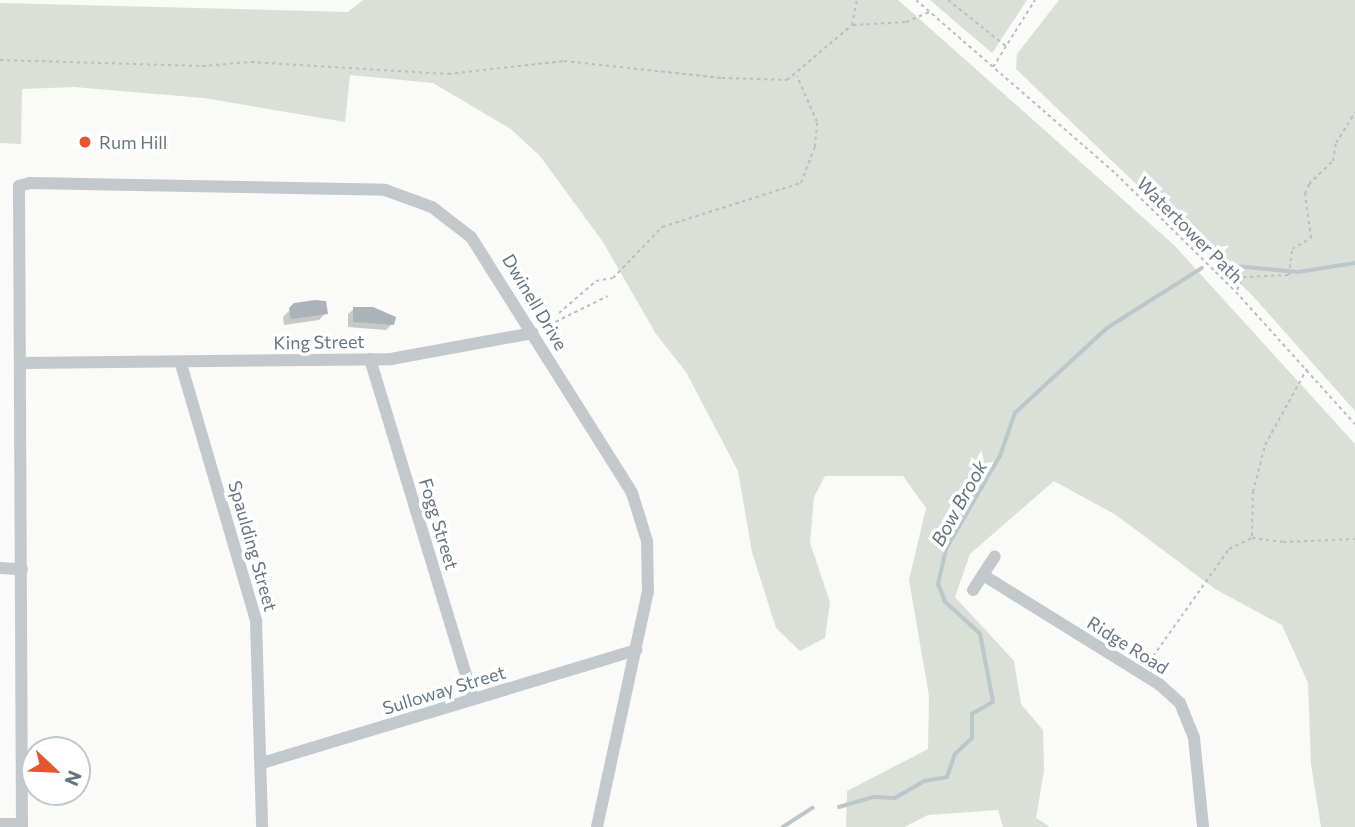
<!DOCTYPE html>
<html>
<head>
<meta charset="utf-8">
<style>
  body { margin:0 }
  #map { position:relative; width:1355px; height:827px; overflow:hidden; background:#fafaf8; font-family:Commissioner,sans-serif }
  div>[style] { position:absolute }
  .green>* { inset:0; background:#dadfd7 }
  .shadow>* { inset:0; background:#0003 }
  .stream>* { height:3.5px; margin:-1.75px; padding:0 1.75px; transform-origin:1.75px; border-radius:1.75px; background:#bbc7cb }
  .building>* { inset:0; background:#aab3b9 }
  .path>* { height:2px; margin-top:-1px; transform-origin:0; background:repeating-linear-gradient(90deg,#bbbfc2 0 3.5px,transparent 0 7px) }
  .minor>* { height:12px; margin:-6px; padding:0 6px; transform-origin:6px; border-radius:6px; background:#c3c8cc }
  .dots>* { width:19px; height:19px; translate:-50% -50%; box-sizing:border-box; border:4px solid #fff; border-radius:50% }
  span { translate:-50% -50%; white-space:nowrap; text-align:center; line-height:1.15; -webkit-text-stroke:7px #fff; paint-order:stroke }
  .poi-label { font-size:18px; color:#657683 }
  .left { translate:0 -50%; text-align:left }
  .street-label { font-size:18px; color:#657683 }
  .water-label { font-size:19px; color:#60757c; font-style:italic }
  .north { position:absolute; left:21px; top:736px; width:70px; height:70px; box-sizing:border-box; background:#fff; border:2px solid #c1c8cd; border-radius:50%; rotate:113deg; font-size:19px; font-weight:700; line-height:28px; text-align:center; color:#657683 }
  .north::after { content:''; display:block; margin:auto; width:24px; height:32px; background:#e4572e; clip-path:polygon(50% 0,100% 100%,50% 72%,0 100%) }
</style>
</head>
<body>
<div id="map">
  <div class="green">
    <i style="clip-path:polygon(363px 0,898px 0,1174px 245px,1355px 444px,1355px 827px,1321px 827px,1311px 764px,1308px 683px,1282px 625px,1215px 589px,1116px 515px,1054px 481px,970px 554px,955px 597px,1014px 661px,1021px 704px,1043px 730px,1044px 771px,1036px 818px,1050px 827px,1003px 827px,998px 810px,928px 815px,904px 827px,846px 827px,847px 791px,928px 749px,929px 696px,909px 580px,926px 508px,903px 476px,825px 476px,814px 497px,810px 543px,830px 602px,825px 638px,800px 651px,776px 628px,752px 552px,738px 471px,686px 372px,656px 334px,603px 242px,540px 156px,511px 129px,433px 83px,350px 75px,345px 122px,204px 98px,74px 87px,22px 89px,21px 144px,0 143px,0 3px,348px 12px)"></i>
    <i style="clip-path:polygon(930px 0,1027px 0,992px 53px)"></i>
    <i style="clip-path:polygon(1059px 0,1355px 0,1355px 411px,1252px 295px,1016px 69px,1017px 54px)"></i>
  </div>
  <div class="shadow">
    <i style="clip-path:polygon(295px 305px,326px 313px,319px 320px,284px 325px,283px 317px)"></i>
    <i style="clip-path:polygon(354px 309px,392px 324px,386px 330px,348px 327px,348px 314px)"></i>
  </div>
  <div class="stream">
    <i style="left:1224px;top:265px;width:74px;rotate:5.4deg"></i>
    <i style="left:1298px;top:272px;width:58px;rotate:-9deg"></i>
    <i style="left:839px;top:807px;width:36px;rotate:-16deg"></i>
    <i style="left:874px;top:797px;width:21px;rotate:3deg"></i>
    <i style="left:895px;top:798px;width:34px;rotate:-30deg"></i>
    <i style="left:925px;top:781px;width:22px;rotate:-10deg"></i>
    <i style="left:947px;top:777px;width:24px;rotate:-71deg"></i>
    <i style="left:955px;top:754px;width:23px;rotate:-43deg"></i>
    <i style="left:972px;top:738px;width:24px;rotate:-90deg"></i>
    <i style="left:972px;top:714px;width:24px;rotate:-30deg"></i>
    <i style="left:993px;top:702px;width:69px;rotate:-100.8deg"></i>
    <i style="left:980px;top:634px;width:47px;rotate:-137.6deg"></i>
    <i style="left:945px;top:602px;width:19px;rotate:-111deg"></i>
    <i style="left:938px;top:584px;width:36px;rotate:-77deg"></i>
    <i style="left:946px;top:549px;width:108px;rotate:-59.9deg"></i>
    <i style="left:1000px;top:456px;width:46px;rotate:-70.8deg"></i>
    <i style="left:1015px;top:413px;width:125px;rotate:-42.7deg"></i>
    <i style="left:1107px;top:328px;width:112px;rotate:-32.3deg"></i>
    <i style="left:783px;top:827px;width:35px;rotate:-33deg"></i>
  </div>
  <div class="building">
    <i style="clip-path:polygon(315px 300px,326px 301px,328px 314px,291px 319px,289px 308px,294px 303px)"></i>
    <i style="clip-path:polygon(353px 307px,373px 307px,396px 317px,394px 325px,353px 322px)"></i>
  </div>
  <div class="path">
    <i style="left:916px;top:0;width:265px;rotate:41deg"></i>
    <i style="left:1116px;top:174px;width:168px;rotate:44.5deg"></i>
    <i style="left:1236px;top:292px;width:178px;rotate:48deg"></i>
    <i style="left:948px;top:0;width:75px;rotate:38.5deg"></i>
    <i style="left:853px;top:25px;width:53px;rotate:-3.2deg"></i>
    <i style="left:906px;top:22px;width:25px;rotate:-23deg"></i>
    <i style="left:0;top:60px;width:202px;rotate:1.7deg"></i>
    <i style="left:202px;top:66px;width:49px;rotate:-4.7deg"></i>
    <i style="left:251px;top:62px;width:197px;rotate:3.5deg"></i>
    <i style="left:448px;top:74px;width:117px;rotate:-6.4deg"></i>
    <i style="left:564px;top:61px;width:159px;rotate:6.1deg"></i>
    <i style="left:722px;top:78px;width:65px;rotate:1.8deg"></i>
    <i style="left:787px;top:80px;width:85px;rotate:-40.2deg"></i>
    <i style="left:852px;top:25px;width:25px;rotate:-79deg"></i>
    <i style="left:993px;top:67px;width:79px;rotate:-57.9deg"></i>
    <i style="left:1237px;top:290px;width:14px;rotate:-65deg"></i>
    <i style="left:1243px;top:277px;width:46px;rotate:-2.5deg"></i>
    <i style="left:1289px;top:275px;width:26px;rotate:-83deg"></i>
    <i style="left:1292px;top:249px;width:22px;rotate:-30deg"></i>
    <i style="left:1311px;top:238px;width:44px;rotate:-97.8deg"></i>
    <i style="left:1305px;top:194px;width:11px;rotate:-68deg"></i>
    <i style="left:1309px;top:184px;width:33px;rotate:-44deg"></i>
    <i style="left:1333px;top:161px;width:18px;rotate:-81deg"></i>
    <i style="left:1336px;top:143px;width:36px;rotate:-58deg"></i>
    <i style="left:559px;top:313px;width:49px;rotate:-40.9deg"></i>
    <i style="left:596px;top:281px;width:17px;rotate:-10deg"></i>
    <i style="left:613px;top:278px;width:71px;rotate:-46.1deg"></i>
    <i style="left:662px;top:227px;width:146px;rotate:-17.6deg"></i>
    <i style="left:801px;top:183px;width:39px;rotate:-69deg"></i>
    <i style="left:815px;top:147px;width:25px;rotate:-85deg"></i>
    <i style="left:817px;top:122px;width:50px;rotate:-113.5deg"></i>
    <i style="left:543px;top:328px;width:72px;rotate:-26.2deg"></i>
    <i style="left:1252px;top:536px;width:44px;rotate:-88.7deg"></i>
    <i style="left:1253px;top:492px;width:49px;rotate:-75.7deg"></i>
    <i style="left:1265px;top:445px;width:87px;rotate:-61.1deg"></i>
    <i style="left:1149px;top:662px;width:138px;rotate:-54.7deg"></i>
    <i style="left:1229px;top:549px;width:25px;rotate:-26deg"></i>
    <i style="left:1252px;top:538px;width:31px;rotate:7deg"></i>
    <i style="left:1283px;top:542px;width:72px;rotate:-2.4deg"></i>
  </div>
  <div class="minor">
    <i style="left:370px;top:359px;width:355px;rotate:73.1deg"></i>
    <i style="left:21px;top:363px;width:370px;rotate:-0.6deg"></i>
    <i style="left:391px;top:359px;width:144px;rotate:-10.4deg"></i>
    <i style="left:181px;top:364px;width:268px;rotate:73.7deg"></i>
    <i style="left:256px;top:621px;width:206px;rotate:88.3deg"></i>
    <i style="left:0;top:568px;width:22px;rotate:3deg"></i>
    <i style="left:983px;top:575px;width:207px;rotate:31.8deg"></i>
    <i style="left:1159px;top:684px;width:28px;rotate:42deg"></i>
    <i style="left:1180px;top:703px;width:38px;rotate:68deg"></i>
    <i style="left:1194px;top:738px;width:89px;rotate:84.2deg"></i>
    <i style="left:973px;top:590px;width:40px;rotate:-57.1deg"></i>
    <i style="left:262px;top:763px;width:391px;rotate:-16.8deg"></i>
    <i style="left:0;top:824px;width:22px"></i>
    <i style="left:22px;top:827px;width:641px;rotate:-90.27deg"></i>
    <i style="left:19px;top:186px;width:11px;rotate:-15deg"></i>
    <i style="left:30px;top:183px;width:355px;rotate:1.1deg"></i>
    <i style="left:385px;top:190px;width:50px;rotate:19.9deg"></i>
    <i style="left:432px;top:207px;width:49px;rotate:37.6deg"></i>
    <i style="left:471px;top:237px;width:302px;rotate:57.8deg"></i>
    <i style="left:632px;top:493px;width:50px;rotate:72.6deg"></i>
    <i style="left:647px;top:541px;width:50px;rotate:88.9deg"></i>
    <i style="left:648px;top:591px;width:241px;rotate:102.2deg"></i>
  </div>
  <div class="dots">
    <i style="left:85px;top:142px;background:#e4572e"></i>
  </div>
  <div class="poi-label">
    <span class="left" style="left:99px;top:142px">Rum Hill</span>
  </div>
  <div class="street-label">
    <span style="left:1190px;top:230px;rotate:45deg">Watertower Path</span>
    <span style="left:535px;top:302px;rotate:59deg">Dwinell Drive</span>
    <span style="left:319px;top:342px;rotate:-1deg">King Street</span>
    <span style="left:439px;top:524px;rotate:73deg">Fogg Street</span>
    <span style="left:253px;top:546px;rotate:74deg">Spaulding Street</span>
    <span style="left:1128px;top:645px;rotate:32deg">Ridge Road</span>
    <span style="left:444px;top:690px;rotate:-17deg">Sulloway Street</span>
  </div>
  <div class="water-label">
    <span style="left:959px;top:503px;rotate:-61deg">Bow Brook</span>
  </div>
  <div class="north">N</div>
</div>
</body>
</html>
